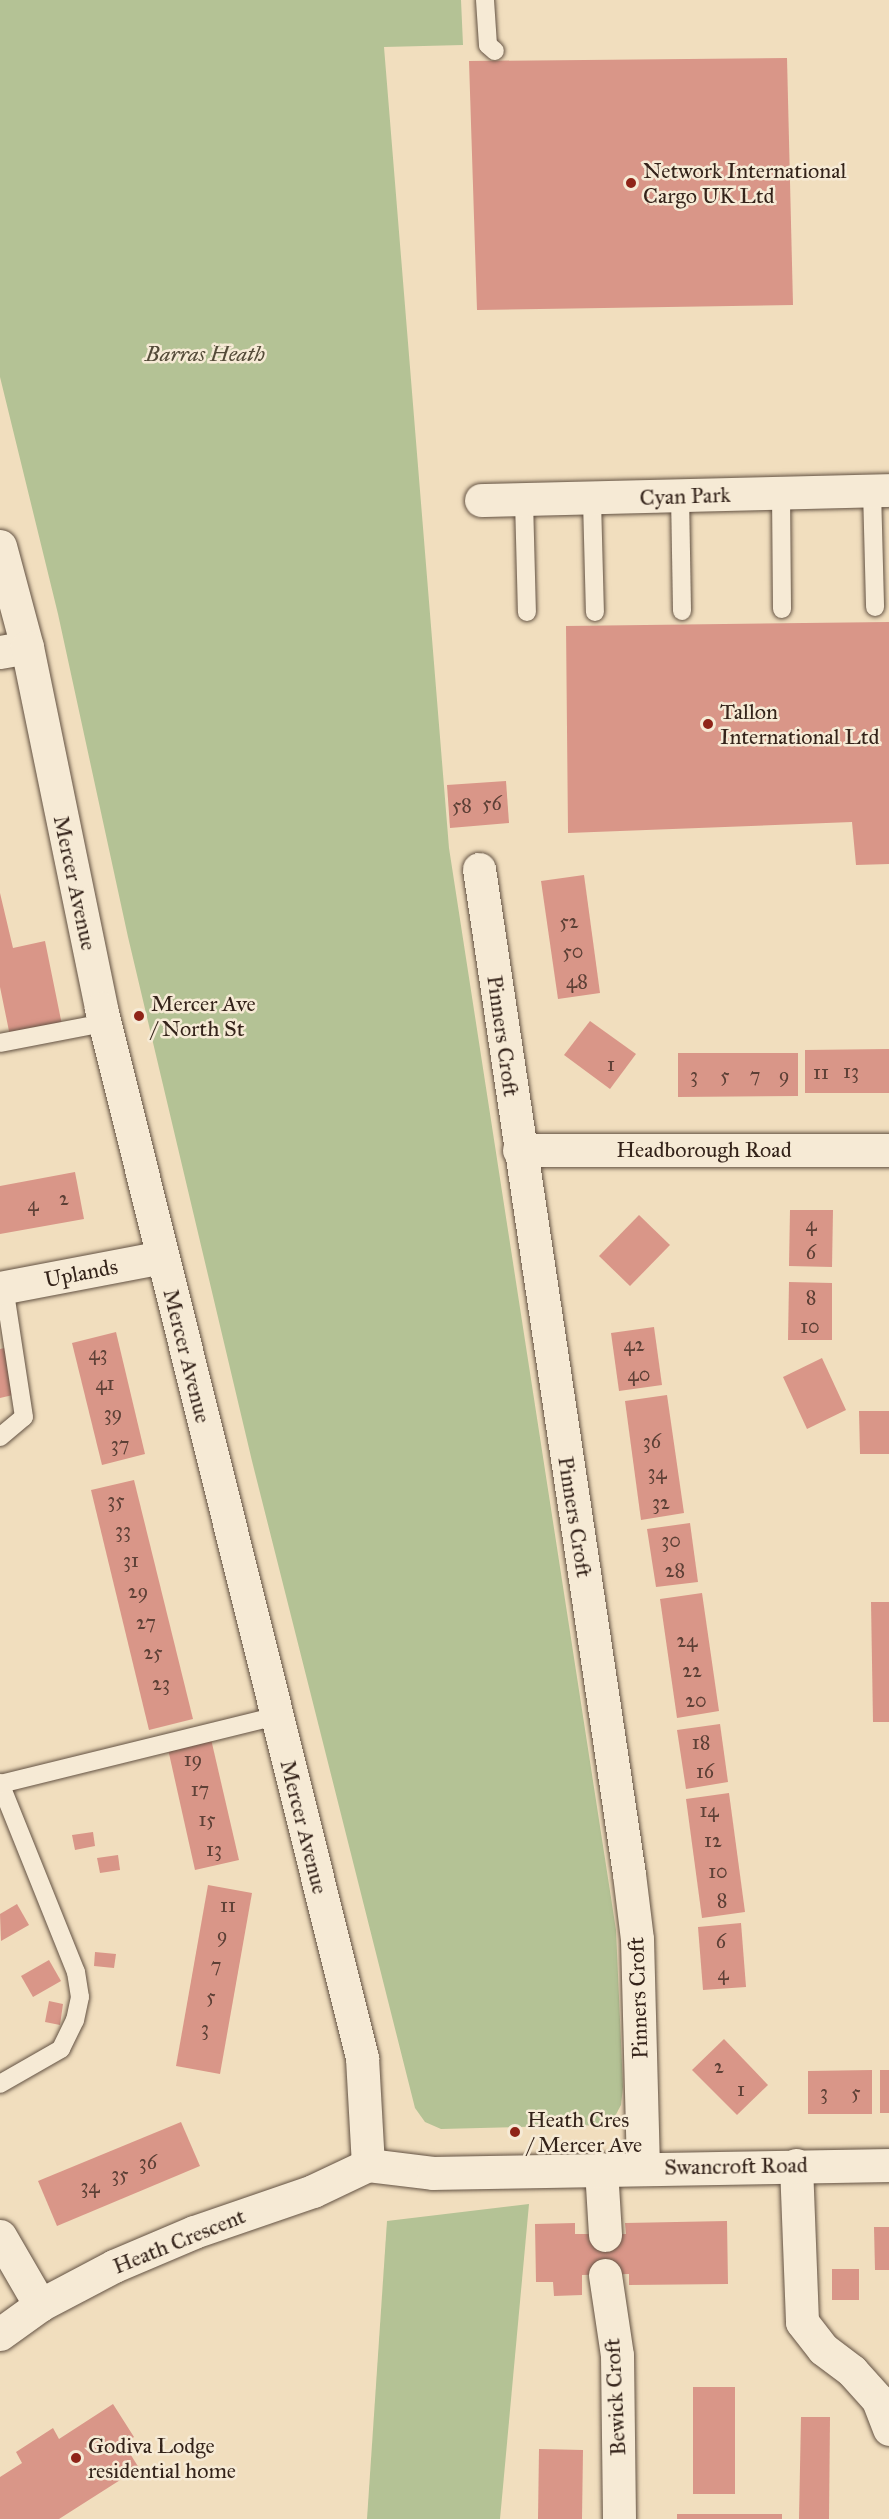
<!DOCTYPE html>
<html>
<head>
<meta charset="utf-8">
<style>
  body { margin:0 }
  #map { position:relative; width:889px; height:2519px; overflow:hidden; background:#f1debe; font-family:"IM FELL Great Primer",serif }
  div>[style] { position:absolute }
  .green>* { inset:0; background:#b4c295 }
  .building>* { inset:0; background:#d99688 }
  .roads { filter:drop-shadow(0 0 2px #635243) drop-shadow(0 0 2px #635243) }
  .lane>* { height:18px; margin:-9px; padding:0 9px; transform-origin:9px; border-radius:9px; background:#f6ead5 }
  .street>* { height:33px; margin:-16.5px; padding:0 16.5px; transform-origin:16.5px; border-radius:16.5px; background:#f6ead5 }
  .secondary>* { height:33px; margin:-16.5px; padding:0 16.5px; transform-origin:16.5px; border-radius:16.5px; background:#f6ead5 }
  .dots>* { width:16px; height:16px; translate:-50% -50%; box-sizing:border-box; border:3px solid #f6ead5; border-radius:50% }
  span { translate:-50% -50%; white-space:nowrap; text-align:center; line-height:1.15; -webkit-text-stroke:5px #f6ead5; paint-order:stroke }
  .number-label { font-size:20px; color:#5d4036 }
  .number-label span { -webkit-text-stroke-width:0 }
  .poi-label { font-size:22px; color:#34231a }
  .left { translate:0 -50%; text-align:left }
  .park-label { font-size:22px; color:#544b39; font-style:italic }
  .street-label { font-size:22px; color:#34231a }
</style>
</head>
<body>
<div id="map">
  <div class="green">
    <i style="clip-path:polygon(0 0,461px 0,463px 45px,384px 47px,449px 848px,616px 1930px,623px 2087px,621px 2105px,613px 2120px,605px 2125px,441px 2129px,425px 2122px,415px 2108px,252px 1461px,128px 937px,58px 614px,0 377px)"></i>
    <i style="clip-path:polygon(529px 2204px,500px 2519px,367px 2519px,387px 2221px)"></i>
  </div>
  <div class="building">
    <i style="clip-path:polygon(787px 58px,793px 305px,477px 310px,469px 61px)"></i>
    <i style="clip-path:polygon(889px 622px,889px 864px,856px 865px,852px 822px,568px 833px,566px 626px)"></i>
    <i style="clip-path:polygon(506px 781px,509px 823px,450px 828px,447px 785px)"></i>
    <i style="clip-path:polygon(584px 875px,600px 993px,558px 999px,541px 881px)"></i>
    <i style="clip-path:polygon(0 893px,13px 948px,45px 941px,62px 1025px,10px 1036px,0 987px)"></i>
    <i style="clip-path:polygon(590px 1021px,636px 1054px,610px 1089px,564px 1055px)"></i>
    <i style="clip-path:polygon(889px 1049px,889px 1093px,805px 1093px,805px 1050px)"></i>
    <i style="clip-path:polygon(678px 1053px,798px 1053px,798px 1096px,678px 1097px)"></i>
    <i style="clip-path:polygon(75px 1172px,84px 1219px,0 1234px,0 1186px)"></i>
    <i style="clip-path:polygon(790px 1210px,833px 1210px,832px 1267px,789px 1266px)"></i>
    <i style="clip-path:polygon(639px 1215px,670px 1245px,630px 1286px,599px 1256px)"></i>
    <i style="clip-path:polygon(789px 1282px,832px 1283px,832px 1340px,788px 1340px)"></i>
    <i style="clip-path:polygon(654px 1327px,662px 1385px,619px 1391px,611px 1333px)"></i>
    <i style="clip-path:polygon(116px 1332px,145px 1454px,102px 1465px,72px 1343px)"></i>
    <i style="clip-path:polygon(9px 1347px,17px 1394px,0 1398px,0 1349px)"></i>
    <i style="clip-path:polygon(822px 1358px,846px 1410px,807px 1429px,783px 1377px)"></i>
    <i style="clip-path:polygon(667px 1395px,684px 1513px,641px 1520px,625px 1401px)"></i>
    <i style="clip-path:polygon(859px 1411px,889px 1411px,889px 1454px,860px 1454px)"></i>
    <i style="clip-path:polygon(134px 1480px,193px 1719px,149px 1730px,91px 1490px)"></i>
    <i style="clip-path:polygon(690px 1523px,698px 1582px,656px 1587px,647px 1529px)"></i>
    <i style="clip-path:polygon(702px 1593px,719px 1711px,677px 1718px,660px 1599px)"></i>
    <i style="clip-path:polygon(871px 1602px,889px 1602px,889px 1722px,873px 1722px)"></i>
    <i style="clip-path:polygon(720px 1724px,728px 1782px,686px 1789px,677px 1730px)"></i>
    <i style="clip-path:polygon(211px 1739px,239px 1860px,195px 1870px,168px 1749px)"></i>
    <i style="clip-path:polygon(729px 1793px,745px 1912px,702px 1918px,686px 1799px)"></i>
    <i style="clip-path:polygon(93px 1832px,95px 1846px,75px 1850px,72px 1835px)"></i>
    <i style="clip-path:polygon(118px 1855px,120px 1870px,100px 1873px,97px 1858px)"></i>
    <i style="clip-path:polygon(208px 1885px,252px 1893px,220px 2074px,176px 2066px)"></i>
    <i style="clip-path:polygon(17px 1904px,29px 1925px,1px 1941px,0 1914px)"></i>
    <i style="clip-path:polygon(741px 1923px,746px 1987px,703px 1990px,698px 1927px)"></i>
    <i style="clip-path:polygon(95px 1952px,116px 1954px,114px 1968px,94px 1966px)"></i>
    <i style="clip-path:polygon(49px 1960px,61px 1981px,33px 1997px,21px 1976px)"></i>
    <i style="clip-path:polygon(49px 2001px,63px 2004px,60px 2025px,45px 2022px)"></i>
    <i style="clip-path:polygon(724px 2039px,768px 2085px,737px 2115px,692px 2070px)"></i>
    <i style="clip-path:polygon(872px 2070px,872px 2114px,808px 2114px,808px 2071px)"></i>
    <i style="clip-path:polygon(880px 2070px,889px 2070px,889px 2113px,880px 2113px)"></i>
    <i style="clip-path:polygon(181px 2122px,200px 2166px,57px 2226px,38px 2181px)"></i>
    <i style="clip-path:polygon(727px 2221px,728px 2284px,629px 2285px,629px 2274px,582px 2275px,582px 2295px,554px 2296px,553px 2282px,536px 2282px,535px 2224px,575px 2223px,575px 2234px,626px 2234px,625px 2223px)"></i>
    <i style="clip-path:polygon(874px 2227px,889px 2227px,889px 2270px,875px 2270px)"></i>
    <i style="clip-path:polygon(832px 2269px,859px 2269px,859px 2300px,832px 2300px)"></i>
    <i style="clip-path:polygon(693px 2387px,735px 2387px,735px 2494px,693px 2494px)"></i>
    <i style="clip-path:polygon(113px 2404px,134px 2437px,124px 2444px,139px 2468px,59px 2519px,0 2519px,0 2477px,22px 2463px,16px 2452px,53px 2428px,59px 2439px)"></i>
    <i style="clip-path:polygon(801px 2417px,830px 2417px,829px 2519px,799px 2519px)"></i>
    <i style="clip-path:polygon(539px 2449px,583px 2450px,582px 2519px,538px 2519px)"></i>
    <i style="clip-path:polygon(677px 2514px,782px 2514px,782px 2519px,677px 2519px)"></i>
  </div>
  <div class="roads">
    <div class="lane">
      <i style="left:485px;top:0;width:45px;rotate:86.2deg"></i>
      <i style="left:488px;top:45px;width:9px;rotate:41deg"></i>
      <i style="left:872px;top:490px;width:117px;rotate:88.5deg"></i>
      <i style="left:781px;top:493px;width:116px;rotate:89.5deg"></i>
      <i style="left:680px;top:495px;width:116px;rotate:89deg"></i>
      <i style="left:524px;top:500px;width:112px;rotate:88.5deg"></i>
      <i style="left:592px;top:500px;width:112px;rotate:88.5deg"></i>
      <i style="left:0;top:1043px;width:106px;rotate:-10.9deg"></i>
      <i style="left:0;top:1437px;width:31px;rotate:-40deg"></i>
      <i style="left:24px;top:1417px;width:132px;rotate:-98.7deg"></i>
      <i style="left:0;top:1783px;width:204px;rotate:68.1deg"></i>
      <i style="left:76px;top:1972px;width:25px;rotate:81deg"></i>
      <i style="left:80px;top:1997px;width:24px;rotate:102deg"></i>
      <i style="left:75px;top:2020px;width:32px;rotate:116deg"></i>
      <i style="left:61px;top:2049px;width:70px;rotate:150.2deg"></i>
      <i style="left:0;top:1784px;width:285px;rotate:-13.8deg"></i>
    </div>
    <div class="street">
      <i style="left:481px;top:500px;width:408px;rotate:-1.4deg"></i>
      <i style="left:0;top:652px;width:27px;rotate:-10deg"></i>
      <i style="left:479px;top:869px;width:1016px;rotate:81.51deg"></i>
      <i style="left:629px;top:1874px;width:65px;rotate:83deg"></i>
      <i style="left:637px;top:1939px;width:228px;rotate:88.5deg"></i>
      <i style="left:519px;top:1150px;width:370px"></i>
      <i style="left:0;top:1288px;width:165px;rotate:-10.8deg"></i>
      <i style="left:796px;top:2165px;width:157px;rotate:87.8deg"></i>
      <i style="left:802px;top:2322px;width:34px;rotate:52deg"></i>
      <i style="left:823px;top:2349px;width:36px;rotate:37deg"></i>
      <i style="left:852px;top:2371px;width:39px;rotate:48deg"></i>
      <i style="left:878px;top:2400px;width:31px;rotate:69deg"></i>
      <i style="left:601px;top:2169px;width:66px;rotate:86.5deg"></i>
      <i style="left:0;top:2236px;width:80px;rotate:59.9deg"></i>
      <i style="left:605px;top:2275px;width:81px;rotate:81.5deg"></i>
      <i style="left:617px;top:2355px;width:164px;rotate:89.3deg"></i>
    </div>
    <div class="secondary">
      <i style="left:0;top:546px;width:105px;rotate:75deg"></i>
      <i style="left:27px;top:647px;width:369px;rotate:78.4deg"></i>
      <i style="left:101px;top:1008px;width:1082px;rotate:76.04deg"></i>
      <i style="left:362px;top:2058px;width:107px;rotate:86.8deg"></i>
      <i style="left:368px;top:2165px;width:65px;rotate:7deg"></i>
      <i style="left:433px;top:2173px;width:456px;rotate:-1deg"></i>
      <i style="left:0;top:2334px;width:49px;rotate:-35.9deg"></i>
      <i style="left:40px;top:2305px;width:84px;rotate:-27.8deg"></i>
      <i style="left:114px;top:2266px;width:87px;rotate:-23deg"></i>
      <i style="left:194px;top:2232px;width:126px;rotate:-19deg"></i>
      <i style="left:313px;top:2191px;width:61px;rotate:-25.3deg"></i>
    </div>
  </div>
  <div class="dots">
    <i style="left:631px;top:183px;background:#8f2418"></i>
    <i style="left:708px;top:724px;background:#8f2418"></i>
    <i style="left:139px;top:1016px;background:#8f2418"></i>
    <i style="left:515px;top:2132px;background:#8f2418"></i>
    <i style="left:76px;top:2458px;background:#8f2418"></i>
  </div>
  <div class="number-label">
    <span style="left:492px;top:803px">56</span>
    <span style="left:462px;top:805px">58</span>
    <span style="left:569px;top:921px">52</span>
    <span style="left:573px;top:951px">50</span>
    <span style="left:577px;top:981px">48</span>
    <span style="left:611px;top:1064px">1</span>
    <span style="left:851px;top:1071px">13</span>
    <span style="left:821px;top:1072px">11</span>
    <span style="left:694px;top:1075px">3</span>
    <span style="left:725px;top:1075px">5</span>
    <span style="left:755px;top:1075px">7</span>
    <span style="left:784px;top:1075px">9</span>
    <span style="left:64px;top:1198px">2</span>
    <span style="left:33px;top:1204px">4</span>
    <span style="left:811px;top:1224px">4</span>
    <span style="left:811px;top:1252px">6</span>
    <span style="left:811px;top:1297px">8</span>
    <span style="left:810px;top:1326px">10</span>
    <span style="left:634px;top:1344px">42</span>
    <span style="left:98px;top:1353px">43</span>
    <span style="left:639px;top:1374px">40</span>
    <span style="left:105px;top:1383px">41</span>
    <span style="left:113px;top:1413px">39</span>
    <span style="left:652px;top:1441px">36</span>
    <span style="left:120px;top:1444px">37</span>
    <span style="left:657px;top:1472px">34</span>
    <span style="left:116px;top:1500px">35</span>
    <span style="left:661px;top:1502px">32</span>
    <span style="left:123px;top:1530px">33</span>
    <span style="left:671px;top:1540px">30</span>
    <span style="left:131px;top:1560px">31</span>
    <span style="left:675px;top:1570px">28</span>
    <span style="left:138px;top:1591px">29</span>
    <span style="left:146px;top:1622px">27</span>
    <span style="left:687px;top:1640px">24</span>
    <span style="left:153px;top:1652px">25</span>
    <span style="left:692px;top:1670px">22</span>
    <span style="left:161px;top:1683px">23</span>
    <span style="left:696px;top:1700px">20</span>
    <span style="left:701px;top:1742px">18</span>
    <span style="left:193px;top:1759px">19</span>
    <span style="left:705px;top:1771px">16</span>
    <span style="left:200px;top:1789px">17</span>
    <span style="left:709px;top:1810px">14</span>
    <span style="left:207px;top:1819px">15</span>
    <span style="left:713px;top:1840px">12</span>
    <span style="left:214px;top:1849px">13</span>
    <span style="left:718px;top:1871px">10</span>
    <span style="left:722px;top:1900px">8</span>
    <span style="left:228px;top:1905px">11</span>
    <span style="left:222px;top:1935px">9</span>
    <span style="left:721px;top:1941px">6</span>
    <span style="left:216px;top:1965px">7</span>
    <span style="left:723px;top:1973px">4</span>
    <span style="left:211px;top:1996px">5</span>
    <span style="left:205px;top:2028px">3</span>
    <span style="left:719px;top:2066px">2</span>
    <span style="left:741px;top:2089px">1</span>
    <span style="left:824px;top:2092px">3</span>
    <span style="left:856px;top:2092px">5</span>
    <span style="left:148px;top:2162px">36</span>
    <span style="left:120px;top:2174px">35</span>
    <span style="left:90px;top:2186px">34</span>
  </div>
  <div class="poi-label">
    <span class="left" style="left:643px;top:183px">Network International<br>Cargo UK Ltd</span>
    <span class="left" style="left:720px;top:724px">Tallon<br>International Ltd</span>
    <span class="left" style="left:151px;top:1016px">Mercer Ave<br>/ North St</span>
    <span class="left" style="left:527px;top:2132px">Heath Cres<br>/ Mercer Ave</span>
    <span class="left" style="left:88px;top:2458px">Godiva Lodge<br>residential home</span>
  </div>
  <div class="park-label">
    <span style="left:205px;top:354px">Barras Heath</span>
  </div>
  <div class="street-label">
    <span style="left:685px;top:496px;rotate:-2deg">Cyan Park</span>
    <span style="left:75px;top:883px;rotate:78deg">Mercer Avenue</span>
    <span style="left:503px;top:1036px;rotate:82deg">Pinners Croft</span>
    <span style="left:704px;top:1150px">Headborough Road</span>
    <span style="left:81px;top:1273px;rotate:-11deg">Uplands</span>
    <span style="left:187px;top:1356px;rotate:76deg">Mercer Avenue</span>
    <span style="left:575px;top:1517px;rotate:81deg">Pinners Croft</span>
    <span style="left:304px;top:1827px;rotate:76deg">Mercer Avenue</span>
    <span style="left:638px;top:1998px;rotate:-92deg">Pinners Croft</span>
    <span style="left:736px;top:2166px;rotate:-1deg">Swancroft Road</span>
    <span style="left:179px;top:2241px;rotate:-22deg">Heath Crescent</span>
    <span style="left:615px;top:2397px;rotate:-93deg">Bewick Croft</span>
  </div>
</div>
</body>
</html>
